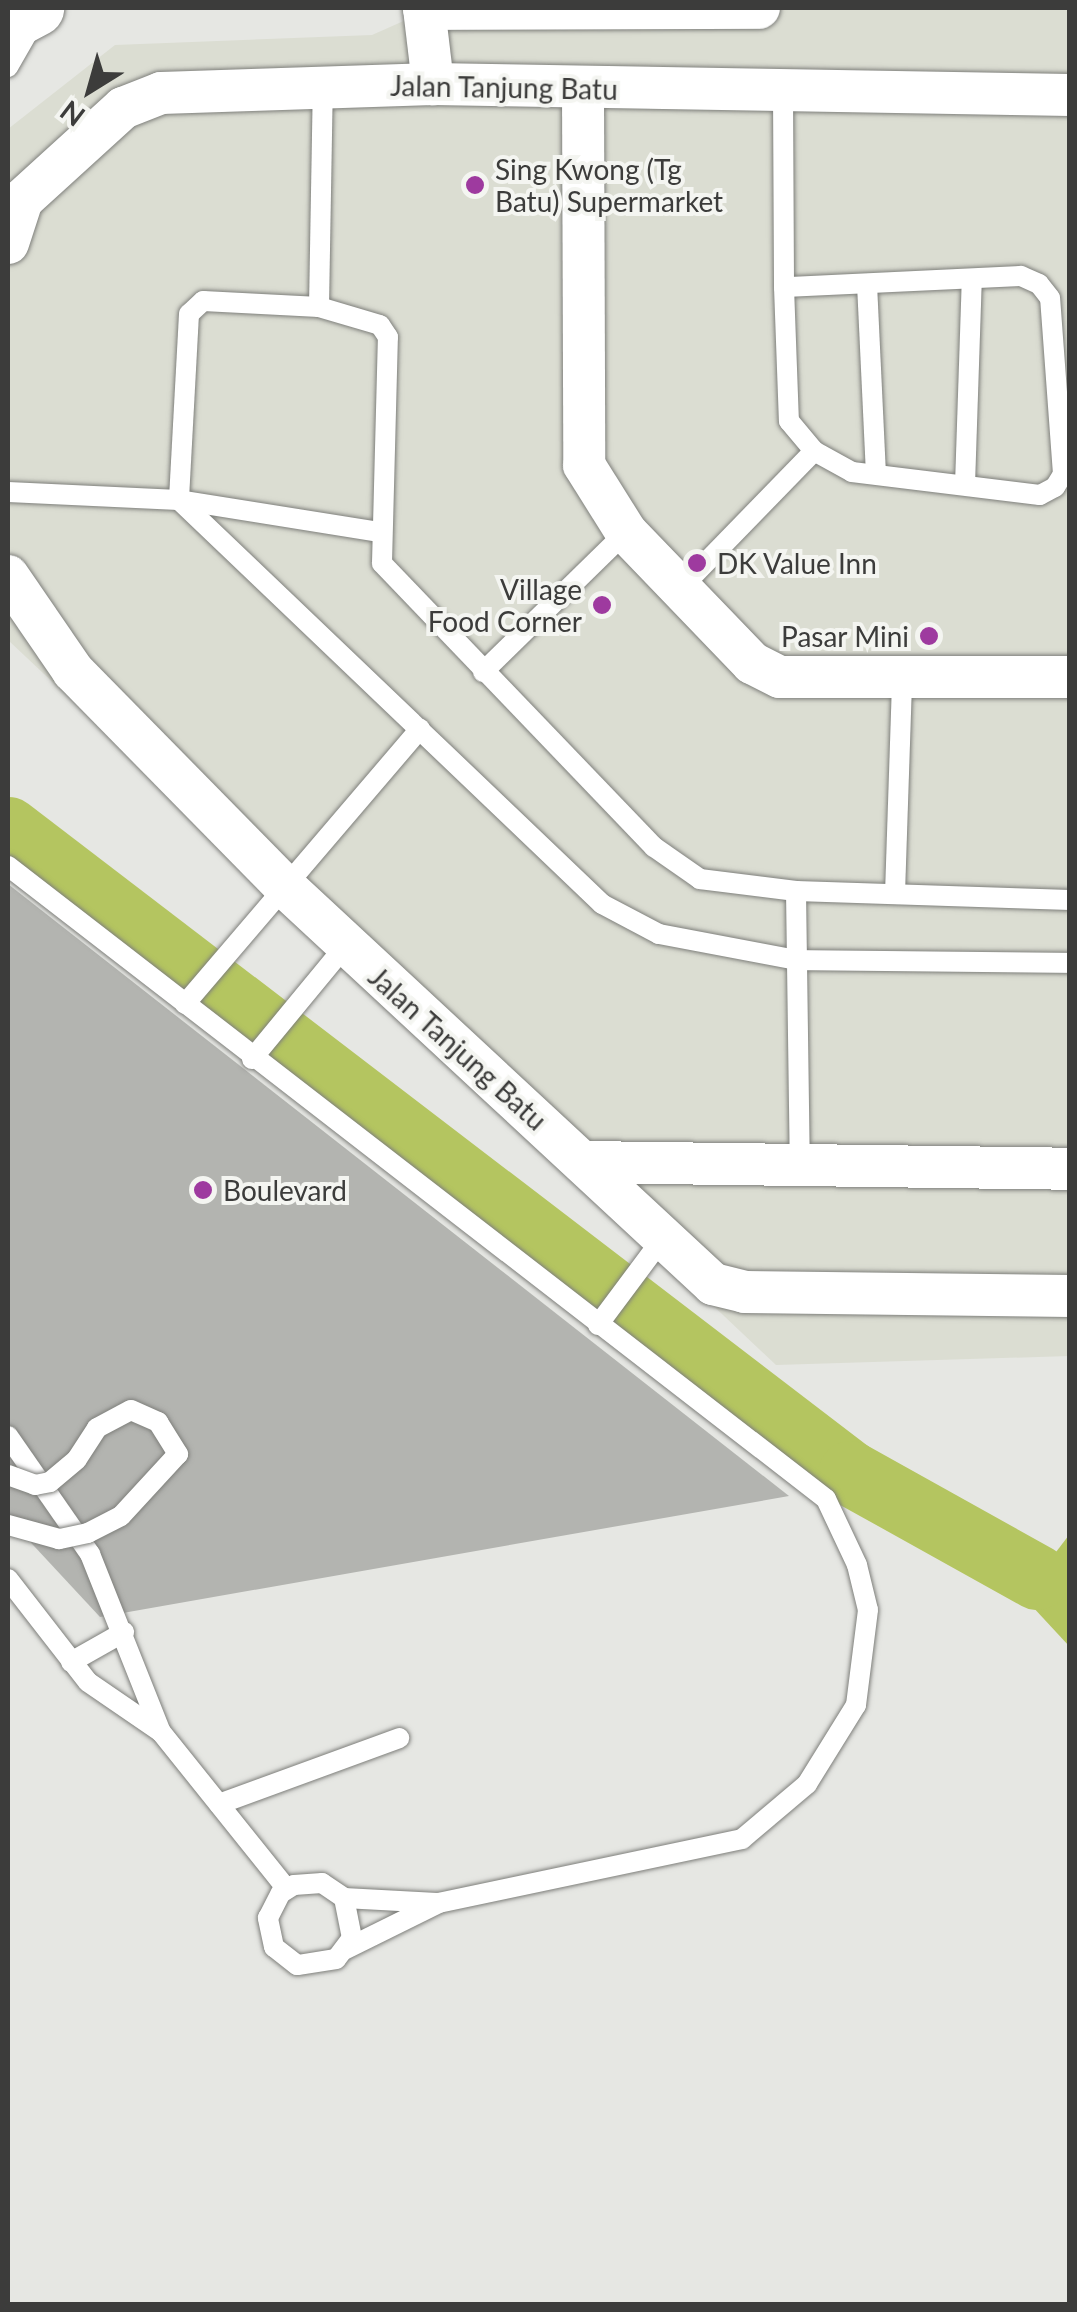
<!DOCTYPE html>
<html>
<head>
<meta charset="utf-8">
<style>
  body { margin:0 }
  #map { position:relative; width:1077px; height:2312px; overflow:hidden; background:#e6e7e3; font-family:Lato,sans-serif }
  div>[style] { position:absolute }
  .built>* { inset:0; background:#dbddd2 }
  .water>* { inset:0; background:#b4c560 }
  .river>* { height:65px; margin:-32.5px; padding:0 32.5px; transform-origin:32.5px; border-radius:32.5px; background:#b4c560 }
  .building>* { inset:0; background:#b3b4b0 }
  .roads { filter:drop-shadow(0 0 2px #7e7f7b) drop-shadow(0 0 2px #7e7f7b) }
  .lane>* { height:20px; margin:-10px; padding:0 10px; transform-origin:10px; border-radius:10px; background:#fff }
  .street>* { height:42px; margin:-21px; padding:0 21px; transform-origin:21px; border-radius:21px; background:#fff }
  .primary>* { height:55px; margin:-27.5px; padding:0 27.5px; transform-origin:27.5px; border-radius:27.5px; background:#fff }
  .bridges { filter:drop-shadow(0 0 2px #7e7f7b) drop-shadow(0 0 2px #7e7f7b) }
  .lane-bridge>* { height:20px; margin:-10px; padding:0 10px; transform-origin:10px; border-radius:10px; background:#fff }
  .dots>* { width:28px; height:28px; translate:-50% -50%; box-sizing:border-box; border:5px solid #f4f5f1; border-radius:50% }
  span { translate:-50% -50%; white-space:nowrap; text-align:center; line-height:1.15; -webkit-text-stroke:8px #f4f5f1; paint-order:stroke }
  .street-label { font-size:28px; color:#3c3c3b }
  .poi-label { font-size:28px; color:#3c3c3b }
  .left { translate:0 -50%; text-align:left }
  .right { translate:-100% -50%; text-align:right }
  .frame { position:absolute; inset:0; border:10px solid #3c3c3b; pointer-events:none }
  .north { position:absolute; left:40px; top:40px; width:100px; height:100px; -webkit-text-stroke:8px #f4f5f1; paint-order:stroke; rotate:217deg; font-size:28px; font-weight:700; line-height:40px; text-align:center; color:#3c3c3b }
  .north::after { content:''; display:block; margin:auto; width:35px; height:45px; background:#3c3c3b; clip-path:polygon(50% 0,100% 100%,50% 72%,0 100%) }
</style>
</head>
<body>
<div id="map">
  <div class="built">
    <i style="clip-path:polygon(433px 8px,1069px 8px,1069px 1356px,776px 1365px,8px 640px,8px 129px,115px 45px,372px 35px)"></i>
  </div>
  <div class="water">
    <i style="clip-path:polygon(1069px 1535px,1069px 1646px,1031px 1605px,1037px 1577px)"></i>
  </div>
  <div class="river">
    <i style="left:8px;top:829px;width:1060px;rotate:37.41deg"></i>
    <i style="left:850px;top:1473px;width:214px;rotate:29.1deg"></i>
  </div>
  <div class="building">
    <i style="clip-path:polygon(8px 884px,789px 1496px,100px 1617px,8px 1518px)"></i>
  </div>
  <div class="roads">
    <div class="lane">
      <i style="left:8px;top:67px;width:46px;rotate:-60.1deg"></i>
      <i style="left:783px;top:92px;width:195px;rotate:89.7deg"></i>
      <i style="left:784px;top:287px;width:134px;rotate:87.9deg"></i>
      <i style="left:789px;top:421px;width:39px;rotate:50deg"></i>
      <i style="left:814px;top:451px;width:43px;rotate:28.9deg"></i>
      <i style="left:852px;top:472px;width:189px;rotate:7deg"></i>
      <i style="left:1040px;top:495px;width:17px;rotate:-28deg"></i>
      <i style="left:1055px;top:487px;width:15px;rotate:-58deg"></i>
      <i style="left:1063px;top:474px;width:176px;rotate:-94.2deg"></i>
      <i style="left:1050px;top:298px;width:18px;rotate:-128deg"></i>
      <i style="left:1039px;top:284px;width:20px;rotate:-156deg"></i>
      <i style="left:1021px;top:276px;width:237px;rotate:177.3deg"></i>
      <i style="left:867px;top:284px;width:190px;rotate:87.3deg"></i>
      <i style="left:319px;top:307px;width:220px;rotate:-89deg"></i>
      <i style="left:965px;top:485px;width:206px;rotate:-88.1deg"></i>
      <i style="left:8px;top:492px;width:171px;rotate:2.7deg"></i>
      <i style="left:179px;top:500px;width:202px;rotate:9.1deg"></i>
      <i style="left:679px;top:590px;width:194px;rotate:-45.8deg"></i>
      <i style="left:483px;top:672px;width:200px;rotate:-44.4deg"></i>
      <i style="left:8px;top:866px;width:1034px;rotate:37.73deg"></i>
      <i style="left:826px;top:1499px;width:73px;rotate:64.8deg"></i>
      <i style="left:857px;top:1565px;width:46px;rotate:76.3deg"></i>
      <i style="left:868px;top:1610px;width:96px;rotate:97.2deg"></i>
      <i style="left:856px;top:1705px;width:93px;rotate:121.8deg"></i>
      <i style="left:807px;top:1784px;width:85px;rotate:139.8deg"></i>
      <i style="left:742px;top:1839px;width:310px;rotate:168.1deg"></i>
      <i style="left:439px;top:1903px;width:104px;rotate:153.7deg"></i>
      <i style="left:796px;top:891px;width:272px;rotate:89.2deg"></i>
      <i style="left:895px;top:894px;width:212px;rotate:-88.1deg"></i>
      <i style="left:1070px;top:900px;width:274px;rotate:-178.1deg"></i>
      <i style="left:796px;top:891px;width:97px;rotate:-172.9deg"></i>
      <i style="left:700px;top:879px;width:56px;rotate:-145.2deg"></i>
      <i style="left:654px;top:847px;width:393px;rotate:-133.8deg"></i>
      <i style="left:382px;top:563px;width:226px;rotate:-88.5deg"></i>
      <i style="left:388px;top:337px;width:14px;rotate:-124deg"></i>
      <i style="left:380px;top:325px;width:64px;rotate:-163.6deg"></i>
      <i style="left:319px;top:307px;width:116px;rotate:-177deg"></i>
      <i style="left:203px;top:301px;width:19px;rotate:137deg"></i>
      <i style="left:189px;top:314px;width:186px;rotate:93.1deg"></i>
      <i style="left:179px;top:500px;width:585px;rotate:43.68deg"></i>
      <i style="left:602px;top:904px;width:64px;rotate:27.8deg"></i>
      <i style="left:659px;top:934px;width:140px;rotate:10.7deg"></i>
      <i style="left:797px;top:960px;width:273px;rotate:0.6deg"></i>
      <i style="left:185px;top:1004px;width:362px;rotate:-49.5deg"></i>
      <i style="left:252px;top:1059px;width:146px;rotate:-50.5deg"></i>
      <i style="left:598px;top:1325px;width:107px;rotate:-53.3deg"></i>
      <i style="left:8px;top:1436px;width:144px;rotate:55.2deg"></i>
      <i style="left:90px;top:1554px;width:192px;rotate:68.3deg"></i>
      <i style="left:8px;top:1579px;width:130px;rotate:52.2deg"></i>
      <i style="left:88px;top:1682px;width:88px;rotate:34.4deg"></i>
      <i style="left:161px;top:1732px;width:201px;rotate:51.3deg"></i>
      <i style="left:71px;top:1662px;width:61px;rotate:-29.5deg"></i>
      <i style="left:219px;top:1804px;width:192px;rotate:-20.1deg"></i>
      <i style="left:344px;top:1898px;width:41px;rotate:78.7deg"></i>
      <i style="left:352px;top:1938px;width:26px;rotate:127deg"></i>
      <i style="left:336px;top:1959px;width:39px;rotate:171deg"></i>
      <i style="left:297px;top:1965px;width:29px;rotate:-142deg"></i>
      <i style="left:274px;top:1947px;width:30px;rotate:-102deg"></i>
      <i style="left:268px;top:1918px;width:28px;rotate:-63deg"></i>
      <i style="left:281px;top:1893px;width:15px;rotate:-32deg"></i>
      <i style="left:294px;top:1885px;width:28px;rotate:-4deg"></i>
      <i style="left:322px;top:1883px;width:27px;rotate:34deg"></i>
      <i style="left:344px;top:1898px;width:93px;rotate:3.1deg"></i>
    </div>
    <div class="street">
      <i style="left:424px;top:8px;width:77px;rotate:83.2deg"></i>
      <i style="left:424px;top:9px;width:335px;rotate:-0.2deg"></i>
      <i style="left:583px;top:89px;width:376px;rotate:89.8deg"></i>
      <i style="left:584px;top:465px;width:79px;rotate:57.9deg"></i>
      <i style="left:626px;top:532px;width:182px;rotate:46.1deg"></i>
      <i style="left:752px;top:663px;width:31px;rotate:27deg"></i>
      <i style="left:780px;top:677px;width:290px"></i>
      <i style="left:8px;top:243px;width:45px;rotate:-72deg"></i>
      <i style="left:22px;top:200px;width:137px;rotate:-42.3deg"></i>
      <i style="left:123px;top:108px;width:41px;rotate:-21.5deg"></i>
      <i style="left:161px;top:93px;width:272px;rotate:-1.9deg"></i>
      <i style="left:433px;top:84px;width:637px;rotate:0.99deg"></i>
      <i style="left:8px;top:576px;width:115px;rotate:55.6deg"></i>
      <i style="left:73px;top:671px;width:298px;rotate:45.5deg"></i>
      <i style="left:282px;top:884px;width:588px;rotate:42.86deg"></i>
      <i style="left:713px;top:1284px;width:33px;rotate:14deg"></i>
      <i style="left:745px;top:1292px;width:325px;rotate:0.7deg"></i>
      <i style="left:585px;top:1162px;width:485px;rotate:0.8deg"></i>
    </div>
    <div class="primary">
      <i style="left:8px;top:23px;width:32px;rotate:-28deg"></i>
    </div>
  </div>
  <div class="bridges">
    <div class="lane-bridge">
      <i style="left:8px;top:1475px;width:29px;rotate:20deg"></i>
      <i style="left:35px;top:1485px;width:15px;rotate:-11deg"></i>
      <i style="left:50px;top:1482px;width:35px;rotate:-40deg"></i>
      <i style="left:77px;top:1459px;width:37px;rotate:-57deg"></i>
      <i style="left:97px;top:1428px;width:38px;rotate:-28deg"></i>
      <i style="left:131px;top:1410px;width:30px;rotate:24deg"></i>
      <i style="left:158px;top:1422px;width:38px;rotate:58deg"></i>
      <i style="left:178px;top:1454px;width:84px;rotate:132.6deg"></i>
      <i style="left:121px;top:1516px;width:37px;rotate:153deg"></i>
      <i style="left:88px;top:1533px;width:30px;rotate:168deg"></i>
      <i style="left:59px;top:1539px;width:53px;rotate:-164.6deg"></i>
    </div>
  </div>
  <div class="dots">
    <i style="left:475px;top:185px;background:#9e3a9f"></i>
    <i style="left:697px;top:563px;background:#9e3a9f"></i>
    <i style="left:602px;top:605px;background:#9e3a9f"></i>
    <i style="left:929px;top:636px;background:#9e3a9f"></i>
    <i style="left:203px;top:1190px;background:#9e3a9f"></i>
  </div>
  <div class="street-label">
    <span style="left:504px;top:87px;rotate:1deg">Jalan Tanjung Batu</span>
    <span style="left:458px;top:1048px;rotate:42deg">Jalan Tanjung Batu</span>
  </div>
  <div class="poi-label">
    <span class="left" style="left:495px;top:185px">Sing Kwong (Tg<br>Batu) Supermarket</span>
    <span class="left" style="left:717px;top:563px">DK Value Inn</span>
    <span class="right" style="left:582px;top:605px">Village<br>Food Corner</span>
    <span class="right" style="left:909px;top:636px">Pasar Mini</span>
    <span class="left" style="left:223px;top:1190px">Boulevard</span>
  </div>
  <div class="frame"></div>
  <div class="north">N</div>
</div>
</body>
</html>
